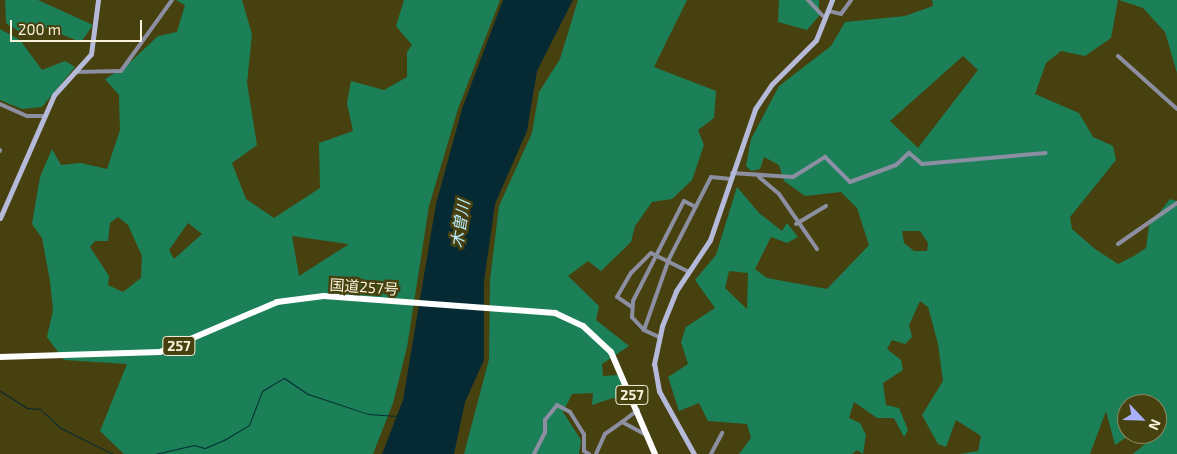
<!DOCTYPE html>
<html>
<head>
<meta charset="utf-8">
<style>
  body { margin:0 }
  #map { position:relative; width:1177px; height:454px; overflow:hidden; background:#47400f; font-family:"Exo 2","Noto Sans JP",sans-serif }
  div>[style] { position:absolute }
  .forest>* { inset:0; background:#1b8057 }
  .water>* { inset:0; background:#052a34 }
  .stream>* { height:1px; margin:-0.5px; padding:0 0.5px; transform-origin:0.5px; border-radius:0.5px; background:#052a34 }
  .street>* { height:4px; margin:-2px; padding:0 2px; transform-origin:2px; border-radius:2px; background:#8c8ea2 }
  .secondary>* { height:5px; margin:-2.5px; padding:0 2.5px; transform-origin:2.5px; border-radius:2.5px; background:#b6bada }
  .highway>* { height:6px; margin:-3px; padding:0 3px; transform-origin:3px; border-radius:3px; background:#fefefe }
  span { translate:-50% -50%; white-space:nowrap; text-align:center; line-height:1.15; -webkit-text-stroke:5px #47400f; paint-order:stroke }
  .shield-label span { padding:1px 4px; background:#47400f; border:1px solid; border-radius:4px; -webkit-text-stroke-width:0 }
  .shield-label { font-size:14px; color:#f7f3da; font-weight:700 }
  .street-label { font-size:15px; color:#f7f3da }
  .water-label { font-size:16px; color:#baecfd; font-style:italic }
  .north { position:absolute; left:1117px; top:394px; width:50px; height:50px; box-sizing:border-box; background:#47400f; border:1px solid #8d8860; border-radius:50%; rotate:114deg; font-size:14px; font-weight:700; line-height:20px; text-align:center; color:#f7f3da }
  .north::after { content:''; display:block; margin:auto; width:18px; height:22px; background:#aab0fb; clip-path:polygon(50% 0,100% 100%,50% 72%,0 100%) }
  .scale { position:absolute; left:10px; top:20px; width:132px; height:22px; box-sizing:border-box; border:2px solid #f7f3da; border-top:0; padding-left:6px; font-size:15px; line-height:18px; white-space:nowrap; color:#f7f3da; -webkit-text-stroke:4px #47400f; paint-order:stroke }
</style>
</head>
<body>
<div id="map">
  <div class="forest">
    <i style="clip-path:polygon(5px 0,38px 0,93px 25px,81px 42px,45px 28px,28px 37px,6px 23px)"></i>
    <i style="clip-path:polygon(evenodd,176px 0,242px 0,252px 34px,247px 83px,257px 145px,232px 163px,246px 199px,274px 218px,320px 188px,319px 143px,353px 131px,347px 103px,351px 81px,384px 90px,407px 77px,407px 52px,412px 45px,396px 26px,404px 0,500px 0,458px 109px,429px 206px,407px 347px,393px 403px,373px 454px,124px 454px,100px 431px,127px 364px,64px 360px,47px 337px,53px 310px,50px 281px,42px 238px,32px 224px,40px 177px,52px 149px,61px 165px,81px 163px,107px 169px,120px 130px,119px 95px,105px 79px,125px 67px,158px 36px,177px 32px,185px 5px,176px 0,118px 217px,128px 225px,142px 256px,141px 278px,123px 292px,108px 285px,109px 276px,90px 247px,95px 241px,108px 241px,110px 223px,118px 217px,176px 0,188px 223px,202px 234px,174px 259px,169px 250px,188px 223px,176px 0,292px 236px,348px 244px,349px 244px,299px 276px,292px 236px)"></i>
    <i style="clip-path:polygon(578px 0,687px 0,654px 67px,716px 91px,714px 118px,698px 130px,704px 145px,692px 180px,672px 199px,652px 202px,635px 226px,631px 242px,601px 271px,588px 261px,568px 276px,599px 306px,596px 320px,629px 346px,602px 364px,603px 376px,618px 375px,629px 403px,613px 398px,592px 405px,593px 393px,572px 394px,563px 412px,581px 440px,579px 454px,464px 454px,489px 359px,490px 280px,499px 206px,532px 133px,539px 92px,560px 59px)"></i>
    <i style="clip-path:polygon(779px 0,819px 0,819px 16px,807px 30px,778px 22px)"></i>
    <i style="clip-path:polygon(evenodd,932px 0,1118px 0,1111px 38px,1085px 56px,1061px 51px,1046px 63px,1035px 94px,1079px 113px,1093px 137px,1113px 146px,1116px 160px,1070px 217px,1072px 229px,1095px 249px,1118px 264px,1134px 256px,1146px 248px,1149px 226px,1170px 199px,1177px 201px,1177px 454px,1133px 454px,1151px 439px,1149px 434px,1157px 434px,1157px 404px,1127px 404px,1127px 434px,1131px 434px,1115px 445px,1106px 411px,1090px 454px,960px 454px,978px 451px,981px 436px,956px 420px,946px 447px,938px 444px,922px 415px,943px 381px,938px 344px,928px 307px,920px 301px,909px 325px,912px 337px,905px 344px,892px 340px,887px 349px,901px 360px,903px 370px,883px 383px,886px 405px,899px 408px,908px 430px,904px 437px,894px 418px,877px 418px,854px 402px,849px 418px,860px 423px,866px 435px,863px 454px,857px 450px,852px 454px,739px 454px,751px 438px,747px 424px,708px 421px,699px 403px,679px 411px,668px 377px,688px 364px,681px 342px,686px 327px,715px 308px,695px 280px,716px 255px,737px 187px,759px 213px,782px 231px,787px 223px,798px 237px,787px 243px,771px 237px,755px 269px,767px 278px,827px 289px,869px 245px,857px 208px,841px 192px,805px 196px,784px 181px,779px 165px,764px 157px,760px 169px,751px 171px,746px 166px,751px 139px,779px 86px,831px 46px,845px 22px,905px 16px,933px 6px,932px 0,963px 56px,978px 70px,918px 148px,890px 121px,963px 56px,932px 0,902px 231px,920px 231px,928px 243px,927px 251px,914px 251px,904px 243px,902px 231px,932px 0,729px 271px,748px 273px,747px 309px,725px 288px,729px 271px)"></i>
    <i style="clip-path:polygon(1119px 0,1177px 0,1177px 73px,1165px 32px,1143px 8px)"></i>
    <i style="clip-path:polygon(0 29px,20px 40px,42px 70px,65px 61px,75px 67px,42px 107px,22px 109px,0 100px)"></i>
  </div>
  <div class="water">
    <i style="clip-path:polygon(503px 0,573px 0,537px 71px,527px 131px,495px 204px,484px 282px,484px 360px,465px 402px,454px 454px,382px 454px,403px 400px,436px 204px,462px 109px)"></i>
  </div>
  <div class="stream">
    <i style="left:0;top:391px;width:32px;rotate:32deg"></i>
    <i style="left:27px;top:408px;width:13px;rotate:4deg"></i>
    <i style="left:40px;top:409px;width:26px;rotate:43deg"></i>
    <i style="left:59px;top:427px;width:60px;rotate:26.6deg"></i>
    <i style="left:155px;top:454px;width:39px;rotate:-13deg"></i>
    <i style="left:193px;top:445px;width:12px;rotate:14deg"></i>
    <i style="left:205px;top:448px;width:21px;rotate:-23deg"></i>
    <i style="left:224px;top:440px;width:29px;rotate:-31deg"></i>
    <i style="left:249px;top:425px;width:36px;rotate:-69deg"></i>
    <i style="left:262px;top:391px;width:26px;rotate:-31deg"></i>
    <i style="left:284px;top:378px;width:29px;rotate:34deg"></i>
    <i style="left:308px;top:394px;width:63px;rotate:18.4deg"></i>
    <i style="left:368px;top:414px;width:30px;rotate:4deg"></i>
  </div>
  <div class="street">
    <i style="left:808px;top:0;width:21px;rotate:47deg"></i>
    <i style="left:829px;top:11px;width:12px;rotate:14deg"></i>
    <i style="left:841px;top:14px;width:17px;rotate:-54deg"></i>
    <i style="left:1118px;top:56px;width:79px;rotate:41.9deg"></i>
    <i style="left:75px;top:72px;width:46px;rotate:-1.2deg"></i>
    <i style="left:121px;top:71px;width:87px;rotate:-54.3deg"></i>
    <i style="left:0;top:104px;width:30px;rotate:24deg"></i>
    <i style="left:27px;top:116px;width:19px"></i>
    <i style="left:0;top:150px;width:1px;rotate:90deg"></i>
    <i style="left:732px;top:173px;width:61px;rotate:3.8deg"></i>
    <i style="left:793px;top:177px;width:38px;rotate:-32deg"></i>
    <i style="left:825px;top:157px;width:35px;rotate:45deg"></i>
    <i style="left:850px;top:182px;width:49px;rotate:-20.3deg"></i>
    <i style="left:896px;top:165px;width:18px;rotate:-43deg"></i>
    <i style="left:909px;top:153px;width:17px;rotate:40deg"></i>
    <i style="left:922px;top:164px;width:124px;rotate:-5.1deg"></i>
    <i style="left:759px;top:177px;width:26px;rotate:40deg"></i>
    <i style="left:779px;top:194px;width:67px;rotate:55.4deg"></i>
    <i style="left:796px;top:224px;width:35px;rotate:-31deg"></i>
    <i style="left:1118px;top:244px;width:72px;rotate:-34.8deg"></i>
    <i style="left:632px;top:307px;width:18px;rotate:-146deg"></i>
    <i style="left:617px;top:297px;width:28px;rotate:-60deg"></i>
    <i style="left:631px;top:273px;width:28px;rotate:-45deg"></i>
    <i style="left:651px;top:253px;width:42px;rotate:26.6deg"></i>
    <i style="left:644px;top:330px;width:18px;rotate:-133deg"></i>
    <i style="left:632px;top:317px;width:16px;rotate:-86deg"></i>
    <i style="left:633px;top:301px;width:112px;rotate:-63deg"></i>
    <i style="left:684px;top:201px;width:13px;rotate:27deg"></i>
    <i style="left:659px;top:337px;width:17px;rotate:-155deg"></i>
    <i style="left:644px;top:330px;width:75px;rotate:-70.6deg"></i>
    <i style="left:669px;top:259px;width:92px;rotate:-62.9deg"></i>
    <i style="left:711px;top:177px;width:20px;rotate:6deg"></i>
    <i style="left:622px;top:422px;width:20px;rotate:-37deg"></i>
    <i style="left:534px;top:454px;width:25px;rotate:-63deg"></i>
    <i style="left:545px;top:432px;width:12px;rotate:-90deg"></i>
    <i style="left:545px;top:420px;width:19px;rotate:-51deg"></i>
    <i style="left:557px;top:405px;width:15px;rotate:28deg"></i>
    <i style="left:570px;top:412px;width:26px;rotate:58deg"></i>
    <i style="left:584px;top:434px;width:17px;rotate:90deg"></i>
    <i style="left:584px;top:451px;width:6px;rotate:31deg"></i>
    <i style="left:596px;top:454px;width:22px;rotate:-66deg"></i>
    <i style="left:605px;top:434px;width:21px;rotate:-35deg"></i>
    <i style="left:622px;top:422px;width:27px;rotate:28deg"></i>
    <i style="left:711px;top:454px;width:24px;rotate:-62deg"></i>
  </div>
  <div class="secondary">
    <i style="left:0;top:218px;width:134px;rotate:-66.3deg"></i>
    <i style="left:54px;top:95px;width:55px;rotate:-47.9deg"></i>
    <i style="left:91px;top:54px;width:54px;rotate:-82.6deg"></i>
    <i style="left:694px;top:454px;width:72px;rotate:-119.1deg"></i>
    <i style="left:659px;top:391px;width:27px;rotate:-100deg"></i>
    <i style="left:654px;top:364px;width:39px;rotate:-78deg"></i>
    <i style="left:662px;top:326px;width:38px;rotate:-68deg"></i>
    <i style="left:676px;top:291px;width:61px;rotate:-56.3deg"></i>
    <i style="left:710px;top:240px;width:139px;rotate:-71deg"></i>
    <i style="left:755px;top:109px;width:30px;rotate:-56deg"></i>
    <i style="left:772px;top:84px;width:62px;rotate:-45deg"></i>
    <i style="left:816px;top:40px;width:43px;rotate:-68.2deg"></i>
  </div>
  <div class="highway">
    <i style="left:0;top:357px;width:160px;rotate:-1.8deg"></i>
    <i style="left:160px;top:352px;width:127px;rotate:-23.1deg"></i>
    <i style="left:277px;top:302px;width:47px;rotate:-7.3deg"></i>
    <i style="left:324px;top:296px;width:232px;rotate:4.2deg"></i>
    <i style="left:555px;top:313px;width:31px;rotate:25deg"></i>
    <i style="left:583px;top:326px;width:38px;rotate:43deg"></i>
    <i style="left:611px;top:352px;width:111px;rotate:66.7deg"></i>
  </div>
  <div class="shield-label">
    <span style="left:179px;top:346px">257</span>
    <span style="left:632px;top:395px">257</span>
  </div>
  <div class="street-label">
    <span style="left:364px;top:287px;rotate:4deg">国道257号</span>
  </div>
  <div class="water-label">
    <span style="left:460px;top:224px;rotate:-81deg">木曽川</span>
  </div>
  <div class="north">N</div>
  <div class="scale">200 m</div>
</div>
</body>
</html>
